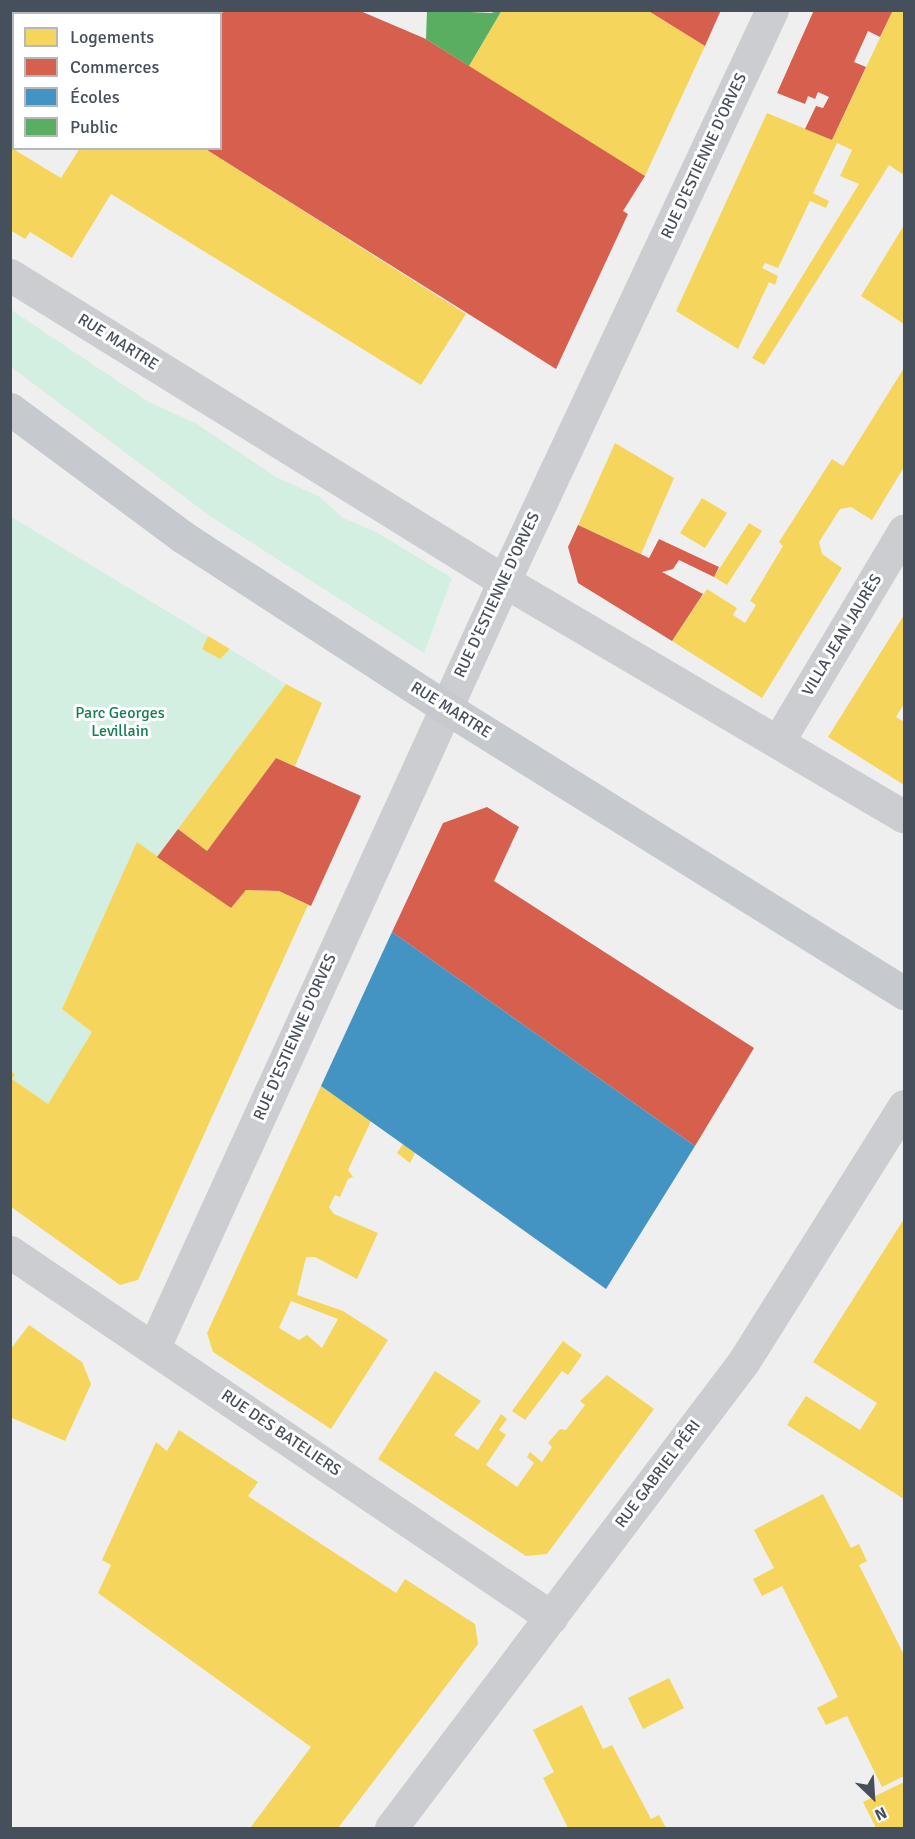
<!DOCTYPE html>
<html>
<head>
<meta charset="utf-8">
<style>
  body { margin:0 }
  #map { position:relative; width:915px; height:1839px; overflow:hidden; background:#f0efef; font-family:Signika,sans-serif }
  div>[style] { position:absolute }
  .green>* { inset:0; background:#d3efe1 }
  .homes>* { inset:0; background:#f6d55c }
  .shops>* { inset:0; background:#d6604d }
  .schools>* { inset:0; background:#4393c3 }
  .public>* { inset:0; background:#5aae61 }
  .minor>* { height:33px; margin:-16.5px; padding:0 16.5px; transform-origin:16.5px; border-radius:16.5px; background:#cbcdd0 }
  .primary>* { height:33px; margin:-16.5px; padding:0 16.5px; transform-origin:16.5px; border-radius:16.5px; background:#c6cace }
  span { translate:-50% -50%; white-space:nowrap; text-align:center; line-height:1.15; -webkit-text-stroke:6px #fff; paint-order:stroke }
  .street-label { font-size:16px; color:#464f5c }
  .park-label { font-size:16px; color:#167e55 }
  .frame { position:absolute; inset:0; border:12px solid #464f5c; pointer-events:none }
  .legend { position:absolute; left:12px; top:12px; width:210px; height:138px; box-sizing:border-box; background:#fff; border:2px solid #b5b9be; margin:0; padding:8px 10px; list-style:none; font-size:18px; color:#464f5c }
  .legend li { display:flex; align-items:center; gap:12px; height:30px }
  .legend b { width:30px; border:2px solid #b5b9be }
  .north { position:absolute; left:843px; top:1767px; width:60px; height:60px; -webkit-text-stroke:4px #fff; paint-order:stroke; rotate:155deg; font-size:16px; font-weight:700; line-height:24px; text-align:center; color:#464f5c }
  .north::after { content:''; display:block; margin:auto; width:21px; height:27px; background:#464f5c; clip-path:polygon(50% 0,100% 100%,50% 72%,0 100%) }
</style>
</head>
<body>
<div id="map">
  <div class="green">
    <i style="clip-path:polygon(11px 11px,224px 11px,221px 17px,220px 14px,14px 14px,13px 39px)"></i>
    <i style="clip-path:polygon(10px 309px,149px 402px,197px 424px,276px 477px,320px 497px,343px 518px,376px 532px,452px 578px,424px 653px,210px 516px,11px 367px)"></i>
    <i style="clip-path:polygon(10px 516px,208px 636px,202px 649px,220px 659px,230px 649px,286px 684px,157px 857px,137px 843px,62px 1009px,92px 1032px,48px 1104px,12px 1079px,15px 1074px,11px 1071px)"></i>
  </div>
  <div class="homes">
    <i style="clip-path:polygon(502px 10px,647px 10px,705px 46px,645px 176px,469px 66px)"></i>
    <i style="clip-path:polygon(893px 10px,904px 10px,904px 175px,889px 165px,764px 365px,752px 358px,859px 184px,840px 176px,852px 150px,837px 143px,813px 193px,829px 201px,826px 208px,810px 201px,778px 268px,765px 263px,762px 268px,778px 276px,775px 285px,769px 282px,738px 349px,676px 311px,767px 113px,832px 140px)"></i>
    <i style="clip-path:polygon(10px 147px,61px 178px,80px 148px,204px 148px,466px 314px,421px 385px,111px 194px,72px 258px,30px 232px,25px 239px,10px 230px)"></i>
    <i style="clip-path:polygon(904px 225px,904px 324px,861px 296px)"></i>
    <i style="clip-path:polygon(904px 368px,904px 467px,872px 520px,851px 507px,840px 509px,819px 542px,822px 554px,842px 568px,762px 698px,672px 641px,707px 589px,737px 608px,733px 615px,745px 623px,756px 605px,750px 601px,783px 546px,779px 542px,832px 459px,843px 466px)"></i>
    <i style="clip-path:polygon(615px 443px,674px 478px,641px 554px,578px 525px)"></i>
    <i style="clip-path:polygon(702px 498px,727px 513px,705px 548px,680px 533px)"></i>
    <i style="clip-path:polygon(749px 523px,762px 531px,727px 585px,714px 577px)"></i>
    <i style="clip-path:polygon(904px 615px,904px 704px,896px 717px,904px 722px,904px 785px,828px 737px)"></i>
    <i style="clip-path:polygon(208px 636px,230px 649px,220px 659px,202px 649px)"></i>
    <i style="clip-path:polygon(286px 684px,322px 703px,295px 766px,276px 758px,207px 851px,178px 829px)"></i>
    <i style="clip-path:polygon(137px 842px,231px 908px,246px 890px,279px 891px,308px 905px,138px 1280px,120px 1285px,10px 1206px,10px 1071px,15px 1074px,12px 1079px,48px 1104px,92px 1032px,62px 1009px)"></i>
    <i style="clip-path:polygon(evenodd,321px 1086px,371px 1121px,348px 1170px,353px 1177px,348px 1179px,340px 1197px,335px 1195px,329px 1207px,334px 1214px,378px 1233px,357px 1279px,315px 1257px,306px 1257px,297px 1295px,343px 1311px,388px 1340px,331px 1429px,213px 1352px,207px 1333px,321px 1086px,291px 1301px,338px 1319px,322px 1348px,307px 1335px,299px 1340px,279px 1328px,291px 1301px)"></i>
    <i style="clip-path:polygon(403px 1144px,415px 1153px,410px 1163px,397px 1153px)"></i>
    <i style="clip-path:polygon(904px 1219px,904px 1499px,787px 1425px,806px 1396px,860px 1430px,877px 1403px,813px 1362px)"></i>
    <i style="clip-path:polygon(29px 1325px,82px 1362px,91px 1384px,65px 1441px,10px 1417px,10px 1350px)"></i>
    <i style="clip-path:polygon(563px 1341px,582px 1355px,568px 1375px,562px 1371px,525px 1420px,512px 1411px)"></i>
    <i style="clip-path:polygon(435px 1371px,481px 1401px,454px 1435px,478px 1450px,501px 1414px,507px 1419px,499px 1430px,506px 1435px,486px 1465px,517px 1487px,534px 1463px,527px 1457px,530px 1452px,542px 1462px,552px 1447px,548px 1443px,560px 1429px,566px 1430px,585px 1405px,580px 1401px,607px 1375px,654px 1409px,547px 1554px,526px 1556px,378px 1459px)"></i>
    <i style="clip-path:polygon(179px 1430px,258px 1482px,248px 1496px,396px 1593px,405px 1579px,475px 1624px,478px 1644px,338px 1828px,250px 1828px,311px 1747px,98px 1593px,111px 1565px,102px 1560px,156px 1442px,167px 1451px)"></i>
    <i style="clip-path:polygon(823px 1494px,851px 1548px,859px 1544px,867px 1561px,859px 1565px,904px 1655px,904px 1776px,882px 1787px,847px 1716px,826px 1725px,817px 1708px,838px 1697px,782px 1586px,762px 1596px,753px 1579px,774px 1568px,754px 1530px)"></i>
    <i style="clip-path:polygon(669px 1678px,684px 1708px,643px 1729px,628px 1698px)"></i>
    <i style="clip-path:polygon(582px 1705px,603px 1749px,612px 1745px,651px 1819px,659px 1815px,666px 1828px,568px 1828px,543px 1778px,554px 1772px,533px 1730px)"></i>
    <i style="clip-path:polygon(904px 1782px,904px 1828px,876px 1828px,863px 1802px)"></i>
  </div>
  <div class="shops">
    <i style="clip-path:polygon(224px 10px,358px 10px,426px 39px,645px 176px,623px 211px,628px 214px,556px 369px,204px 148px,220px 148px,220px 17px)"></i>
    <i style="clip-path:polygon(647px 10px,721px 10px,705px 46px)"></i>
    <i style="clip-path:polygon(814px 10px,893px 10px,880px 37px,868px 31px,854px 62px,866px 67px,832px 140px,805px 129px,816px 106px,823px 108px,829px 97px,818px 92px,815px 99px,808px 96px,805px 104px,777px 93px)"></i>
    <i style="clip-path:polygon(578px 525px,649px 558px,659px 539px,719px 567px,714px 577px,679px 560px,673px 569px,662px 572px,703px 594px,672px 641px,578px 583px,568px 547px)"></i>
    <i style="clip-path:polygon(276px 758px,361px 796px,311px 906px,279px 891px,246px 890px,231px 908px,157px 857px,178px 829px,207px 851px)"></i>
    <i style="clip-path:polygon(487px 807px,519px 827px,494px 881px,754px 1048px,695px 1146px,392px 932px,443px 823px)"></i>
  </div>
  <div class="schools">
    <i style="clip-path:polygon(392px 932px,695px 1146px,606px 1289px,321px 1086px)"></i>
  </div>
  <div class="public">
    <i style="clip-path:polygon(427px 10px,491px 13px,502px 10px,469px 66px,426px 39px)"></i>
  </div>
  <div class="minor">
    <i style="left:10px;top:275px;width:581px;rotate:31.78deg"></i>
    <i style="left:504px;top:581px;width:464px;rotate:30.5deg"></i>
    <i style="left:779px;top:740px;width:244px;rotate:-59.2deg"></i>
    <i style="left:10px;top:1252px;width:653px;rotate:34.01deg"></i>
    <i style="left:154px;top:1347px;width:842px;rotate:-65.44deg"></i>
    <i style="left:504px;top:581px;width:631px;rotate:-64.86deg"></i>
    <i style="left:391px;top:1828px;width:585px;rotate:-52.91deg"></i>
    <i style="left:744px;top:1361px;width:301px;rotate:-57.9deg"></i>
  </div>
  <div class="primary">
    <i style="left:10px;top:409px;width:215px;rotate:36.5deg"></i>
    <i style="left:183px;top:537px;width:312px;rotate:33deg"></i>
    <i style="left:445px;top:707px;width:541px;rotate:31.93deg"></i>
  </div>
  <div class="street-label">
    <span style="left:704px;top:156px;rotate:-65deg">RUE D'ESTIENNE D'ORVES</span>
    <span style="left:118px;top:342px;rotate:32deg">RUE MARTRE</span>
    <span style="left:497px;top:595px;rotate:-65deg">RUE D'ESTIENNE D'ORVES</span>
    <span style="left:842px;top:635px;rotate:-59deg">VILLA JEAN JAURÈS</span>
    <span style="left:451px;top:710px;rotate:32deg">RUE MARTRE</span>
    <span style="left:295px;top:1037px;rotate:-66deg">RUE D'ESTIENNE D'ORVES</span>
    <span style="left:281px;top:1433px;rotate:34deg">RUE DES BATELIERS</span>
    <span style="left:658px;top:1474px;rotate:-53deg">RUE GABRIEL PÉRI</span>
  </div>
  <div class="park-label">
    <span style="left:120px;top:722px">Parc Georges<br>Levillain</span>
  </div>
  <div class="frame"></div>
  <ul class="legend">
  <li><b style="height:16px;background:#f6d55c"></b>Logements</li>
  <li><b style="height:16px;background:#d6604d"></b>Commerces</li>
  <li><b style="height:16px;background:#4393c3"></b>Écoles</li>
  <li><b style="height:16px;background:#5aae61"></b>Public</li>
  </ul>
  <div class="north">N</div>
</div>
</body>
</html>
